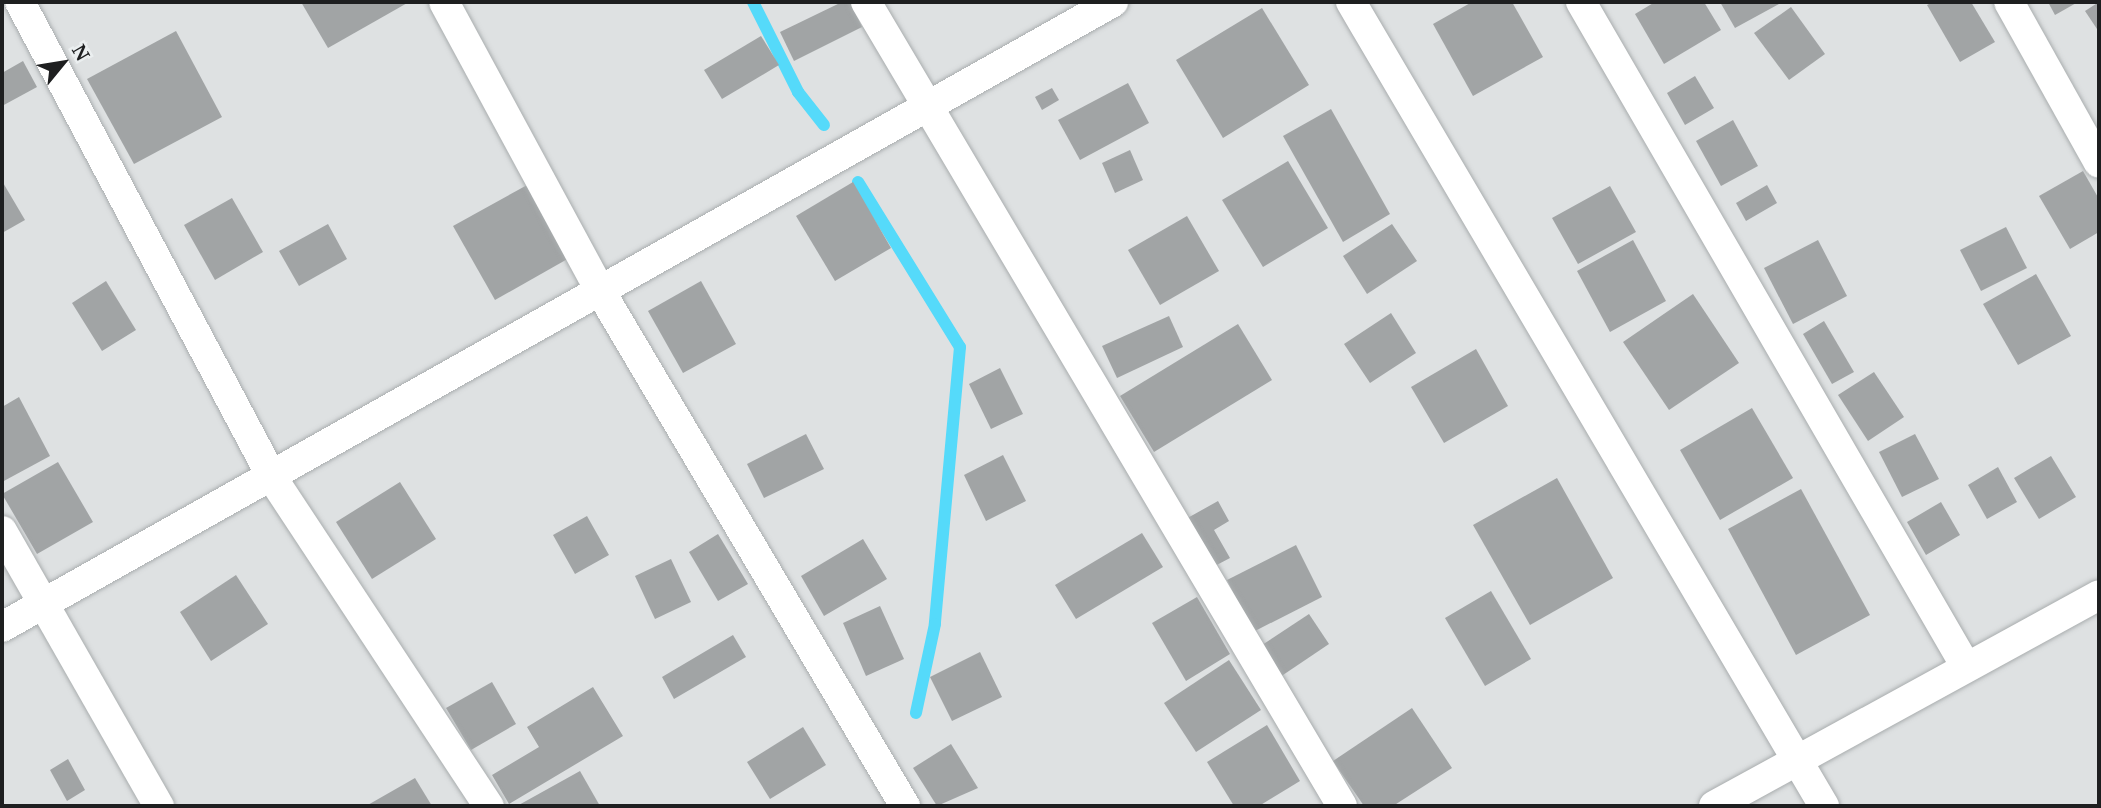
<!DOCTYPE html>
<html>
<head>
<meta charset="utf-8">
<style>
  body { margin:0 }
  #map { position:relative; width:2101px; height:808px; overflow:hidden; background:#dee1e2; font-family:"Noto Serif",serif }
  div>[style] { position:absolute }
  .stream>* { height:12px; margin:-6px; padding:0 6px; transform-origin:6px; border-radius:6px; background:#55dafa }
  .building>* { inset:0; background:#a1a4a5 }
  .roads { filter:drop-shadow(0 0 2px #a9adae) drop-shadow(0 0 2px #a9adae) }
  .street>* { height:30px; margin:-15px; padding:0 15px; transform-origin:15px; border-radius:15px; background:#fff }
  span { translate:-50% -50%; white-space:nowrap; text-align:center; line-height:1.15; -webkit-text-stroke:7px #ebeff0; paint-order:stroke }
  .frame { position:absolute; inset:0; border:4px solid #1e1f20; pointer-events:none }
  .north { position:absolute; left:28px; top:28px; width:70px; height:70px; -webkit-text-stroke:5px #ebeff0; paint-order:stroke; rotate:60deg; font-size:19px; font-weight:700; line-height:28px; text-align:center; color:#1e1f20 }
  .north::after { content:''; display:block; margin:auto; width:24px; height:32px; background:#1e1f20; clip-path:polygon(50% 0,100% 100%,50% 72%,0 100%) }
</style>
</head>
<body>
<div id="map">
  <div class="stream">
    <i style="left:753px;top:2px;width:101px;rotate:63.4deg"></i>
    <i style="left:798px;top:92px;width:42px;rotate:51.8deg"></i>
    <i style="left:858px;top:182px;width:194px;rotate:58.3deg"></i>
    <i style="left:960px;top:347px;width:278px;rotate:95.2deg"></i>
    <i style="left:935px;top:624px;width:91px;rotate:102.1deg"></i>
  </div>
  <div class="building">
    <i style="clip-path:polygon(301px 2px,409px 2px,328px 48px)"></i>
    <i style="clip-path:polygon(842px 2px,850px 2px,862px 27px,794px 61px,780px 32px)"></i>
    <i style="clip-path:polygon(1472px 2px,1512px 2px,1543px 57px,1473px 96px,1433px 24px)"></i>
    <i style="clip-path:polygon(1655px 2px,1704px 2px,1721px 30px,1664px 64px,1635px 14px)"></i>
    <i style="clip-path:polygon(1720px 2px,1778px 2px,1779px 4px,1735px 28px)"></i>
    <i style="clip-path:polygon(1933px 2px,1971px 2px,1995px 42px,1960px 62px,1927px 5px)"></i>
    <i style="clip-path:polygon(2048px 2px,2078px 2px,2055px 15px)"></i>
    <i style="clip-path:polygon(2099px 2px,2099px 32px,2085px 11px)"></i>
    <i style="clip-path:polygon(1791px 7px,1825px 54px,1789px 80px,1754px 33px)"></i>
    <i style="clip-path:polygon(1262px 8px,1309px 85px,1223px 138px,1176px 60px)"></i>
    <i style="clip-path:polygon(176px 31px,222px 117px,134px 164px,87px 79px)"></i>
    <i style="clip-path:polygon(761px 36px,779px 65px,722px 99px,704px 70px)"></i>
    <i style="clip-path:polygon(23px 61px,37px 87px,2px 106px,2px 73px)"></i>
    <i style="clip-path:polygon(1695px 76px,1714px 108px,1685px 125px,1667px 93px)"></i>
    <i style="clip-path:polygon(1128px 83px,1149px 123px,1080px 160px,1058px 120px)"></i>
    <i style="clip-path:polygon(1052px 88px,1059px 100px,1042px 110px,1035px 97px)"></i>
    <i style="clip-path:polygon(1331px 109px,1390px 214px,1343px 242px,1283px 136px)"></i>
    <i style="clip-path:polygon(1733px 120px,1758px 166px,1721px 186px,1696px 141px)"></i>
    <i style="clip-path:polygon(1130px 150px,1143px 180px,1115px 193px,1102px 163px)"></i>
    <i style="clip-path:polygon(1288px 161px,1328px 228px,1263px 267px,1222px 200px)"></i>
    <i style="clip-path:polygon(2083px 171px,2099px 199px,2099px 232px,2070px 249px,2039px 196px)"></i>
    <i style="clip-path:polygon(2px 181px,25px 220px,2px 233px)"></i>
    <i style="clip-path:polygon(853px 182px,891px 248px,835px 281px,796px 216px)"></i>
    <i style="clip-path:polygon(529px 184px,571px 257px,495px 300px,453px 226px)"></i>
    <i style="clip-path:polygon(1767px 185px,1777px 203px,1746px 221px,1736px 203px)"></i>
    <i style="clip-path:polygon(1610px 186px,1636px 232px,1578px 264px,1552px 218px)"></i>
    <i style="clip-path:polygon(232px 198px,263px 252px,215px 280px,184px 225px)"></i>
    <i style="clip-path:polygon(1187px 216px,1219px 271px,1160px 305px,1128px 250px)"></i>
    <i style="clip-path:polygon(328px 224px,347px 259px,299px 286px,279px 251px)"></i>
    <i style="clip-path:polygon(1392px 224px,1417px 261px,1367px 294px,1343px 256px)"></i>
    <i style="clip-path:polygon(2006px 227px,2027px 268px,1981px 291px,1960px 250px)"></i>
    <i style="clip-path:polygon(1633px 240px,1666px 301px,1610px 332px,1577px 271px)"></i>
    <i style="clip-path:polygon(1818px 240px,1847px 296px,1793px 324px,1764px 268px)"></i>
    <i style="clip-path:polygon(2036px 274px,2071px 336px,2018px 365px,1983px 304px)"></i>
    <i style="clip-path:polygon(106px 281px,136px 330px,102px 351px,72px 303px)"></i>
    <i style="clip-path:polygon(701px 281px,736px 344px,683px 373px,648px 311px)"></i>
    <i style="clip-path:polygon(1693px 294px,1739px 363px,1669px 410px,1623px 342px)"></i>
    <i style="clip-path:polygon(1391px 313px,1416px 353px,1370px 383px,1344px 344px)"></i>
    <i style="clip-path:polygon(1169px 316px,1183px 347px,1117px 378px,1102px 346px)"></i>
    <i style="clip-path:polygon(1824px 321px,1854px 372px,1832px 384px,1803px 334px)"></i>
    <i style="clip-path:polygon(1238px 324px,1272px 380px,1154px 452px,1120px 396px)"></i>
    <i style="clip-path:polygon(1476px 349px,1508px 406px,1444px 443px,1411px 387px)"></i>
    <i style="clip-path:polygon(1000px 368px,1023px 414px,991px 429px,969px 384px)"></i>
    <i style="clip-path:polygon(1874px 372px,1904px 417px,1868px 441px,1838px 395px)"></i>
    <i style="clip-path:polygon(19px 397px,50px 456px,2px 482px,2px 407px)"></i>
    <i style="clip-path:polygon(1752px 408px,1793px 478px,1720px 520px,1680px 450px)"></i>
    <i style="clip-path:polygon(806px 434px,824px 469px,764px 498px,747px 464px)"></i>
    <i style="clip-path:polygon(1915px 434px,1939px 479px,1902px 497px,1879px 452px)"></i>
    <i style="clip-path:polygon(1003px 455px,1026px 501px,986px 521px,964px 475px)"></i>
    <i style="clip-path:polygon(2051px 456px,2076px 497px,2039px 519px,2014px 478px)"></i>
    <i style="clip-path:polygon(58px 462px,93px 522px,37px 554px,2px 494px)"></i>
    <i style="clip-path:polygon(1998px 467px,2017px 502px,1987px 519px,1968px 485px)"></i>
    <i style="clip-path:polygon(1557px 478px,1613px 578px,1530px 625px,1473px 525px)"></i>
    <i style="clip-path:polygon(400px 482px,436px 539px,372px 579px,336px 522px)"></i>
    <i style="clip-path:polygon(1801px 489px,1870px 615px,1796px 655px,1728px 529px)"></i>
    <i style="clip-path:polygon(1218px 501px,1229px 521px,1214px 530px,1230px 558px,1211px 568px,1184px 520px)"></i>
    <i style="clip-path:polygon(1941px 502px,1960px 535px,1926px 555px,1907px 522px)"></i>
    <i style="clip-path:polygon(587px 516px,609px 555px,575px 574px,553px 535px)"></i>
    <i style="clip-path:polygon(1142px 533px,1163px 567px,1076px 619px,1055px 585px)"></i>
    <i style="clip-path:polygon(718px 534px,748px 584px,718px 601px,689px 552px)"></i>
    <i style="clip-path:polygon(863px 539px,887px 579px,824px 616px,801px 576px)"></i>
    <i style="clip-path:polygon(1296px 545px,1322px 597px,1253px 632px,1227px 580px)"></i>
    <i style="clip-path:polygon(671px 559px,691px 602px,655px 619px,635px 576px)"></i>
    <i style="clip-path:polygon(236px 575px,268px 624px,211px 661px,180px 612px)"></i>
    <i style="clip-path:polygon(1491px 591px,1531px 659px,1485px 686px,1445px 618px)"></i>
    <i style="clip-path:polygon(1197px 597px,1230px 654px,1186px 681px,1152px 623px)"></i>
    <i style="clip-path:polygon(880px 606px,904px 659px,866px 676px,843px 623px)"></i>
    <i style="clip-path:polygon(1309px 614px,1329px 644px,1280px 677px,1259px 647px)"></i>
    <i style="clip-path:polygon(733px 635px,746px 657px,674px 699px,662px 677px)"></i>
    <i style="clip-path:polygon(980px 652px,1002px 697px,952px 721px,930px 677px)"></i>
    <i style="clip-path:polygon(1229px 660px,1261px 710px,1196px 752px,1164px 703px)"></i>
    <i style="clip-path:polygon(492px 682px,516px 724px,471px 750px,446px 708px)"></i>
    <i style="clip-path:polygon(593px 687px,623px 736px,509px 804px,492px 775px,539px 747px,527px 727px)"></i>
    <i style="clip-path:polygon(1412px 708px,1452px 768px,1393px 806px,1364px 806px,1333px 761px)"></i>
    <i style="clip-path:polygon(1267px 725px,1300px 781px,1259px 806px,1234px 806px,1207px 762px)"></i>
    <i style="clip-path:polygon(803px 727px,826px 765px,770px 799px,747px 762px)"></i>
    <i style="clip-path:polygon(951px 744px,978px 788px,937px 806px,913px 768px)"></i>
    <i style="clip-path:polygon(68px 759px,85px 790px,67px 801px,50px 770px)"></i>
    <i style="clip-path:polygon(580px 771px,600px 806px,517px 806px)"></i>
    <i style="clip-path:polygon(415px 778px,432px 806px,366px 806px)"></i>
  </div>
  <div class="roads">
    <div class="street">
      <i style="left:20px;top:2px;width:540px;rotate:62.06deg"></i>
      <i style="left:273px;top:479px;width:392px;rotate:56.6deg"></i>
      <i style="left:444px;top:2px;width:332px;rotate:61.6deg"></i>
      <i style="left:602px;top:294px;width:595px;rotate:59.38deg"></i>
      <i style="left:866px;top:2px;width:934px;rotate:59.37deg"></i>
      <i style="left:1351px;top:2px;width:933px;rotate:59.53deg"></i>
      <i style="left:1581px;top:2px;width:766px;rotate:59.92deg"></i>
      <i style="left:2009px;top:2px;width:184px;rotate:60.8deg"></i>
      <i style="left:2px;top:531px;width:317px;rotate:60.3deg"></i>
      <i style="left:2px;top:627px;width:1275px;rotate:-29.36deg"></i>
      <i style="left:1714px;top:806px;width:439px;rotate:-28.7deg"></i>
    </div>
  </div>
  <div class="frame"></div>
  <div class="north">N</div>
</div>
</body>
</html>
